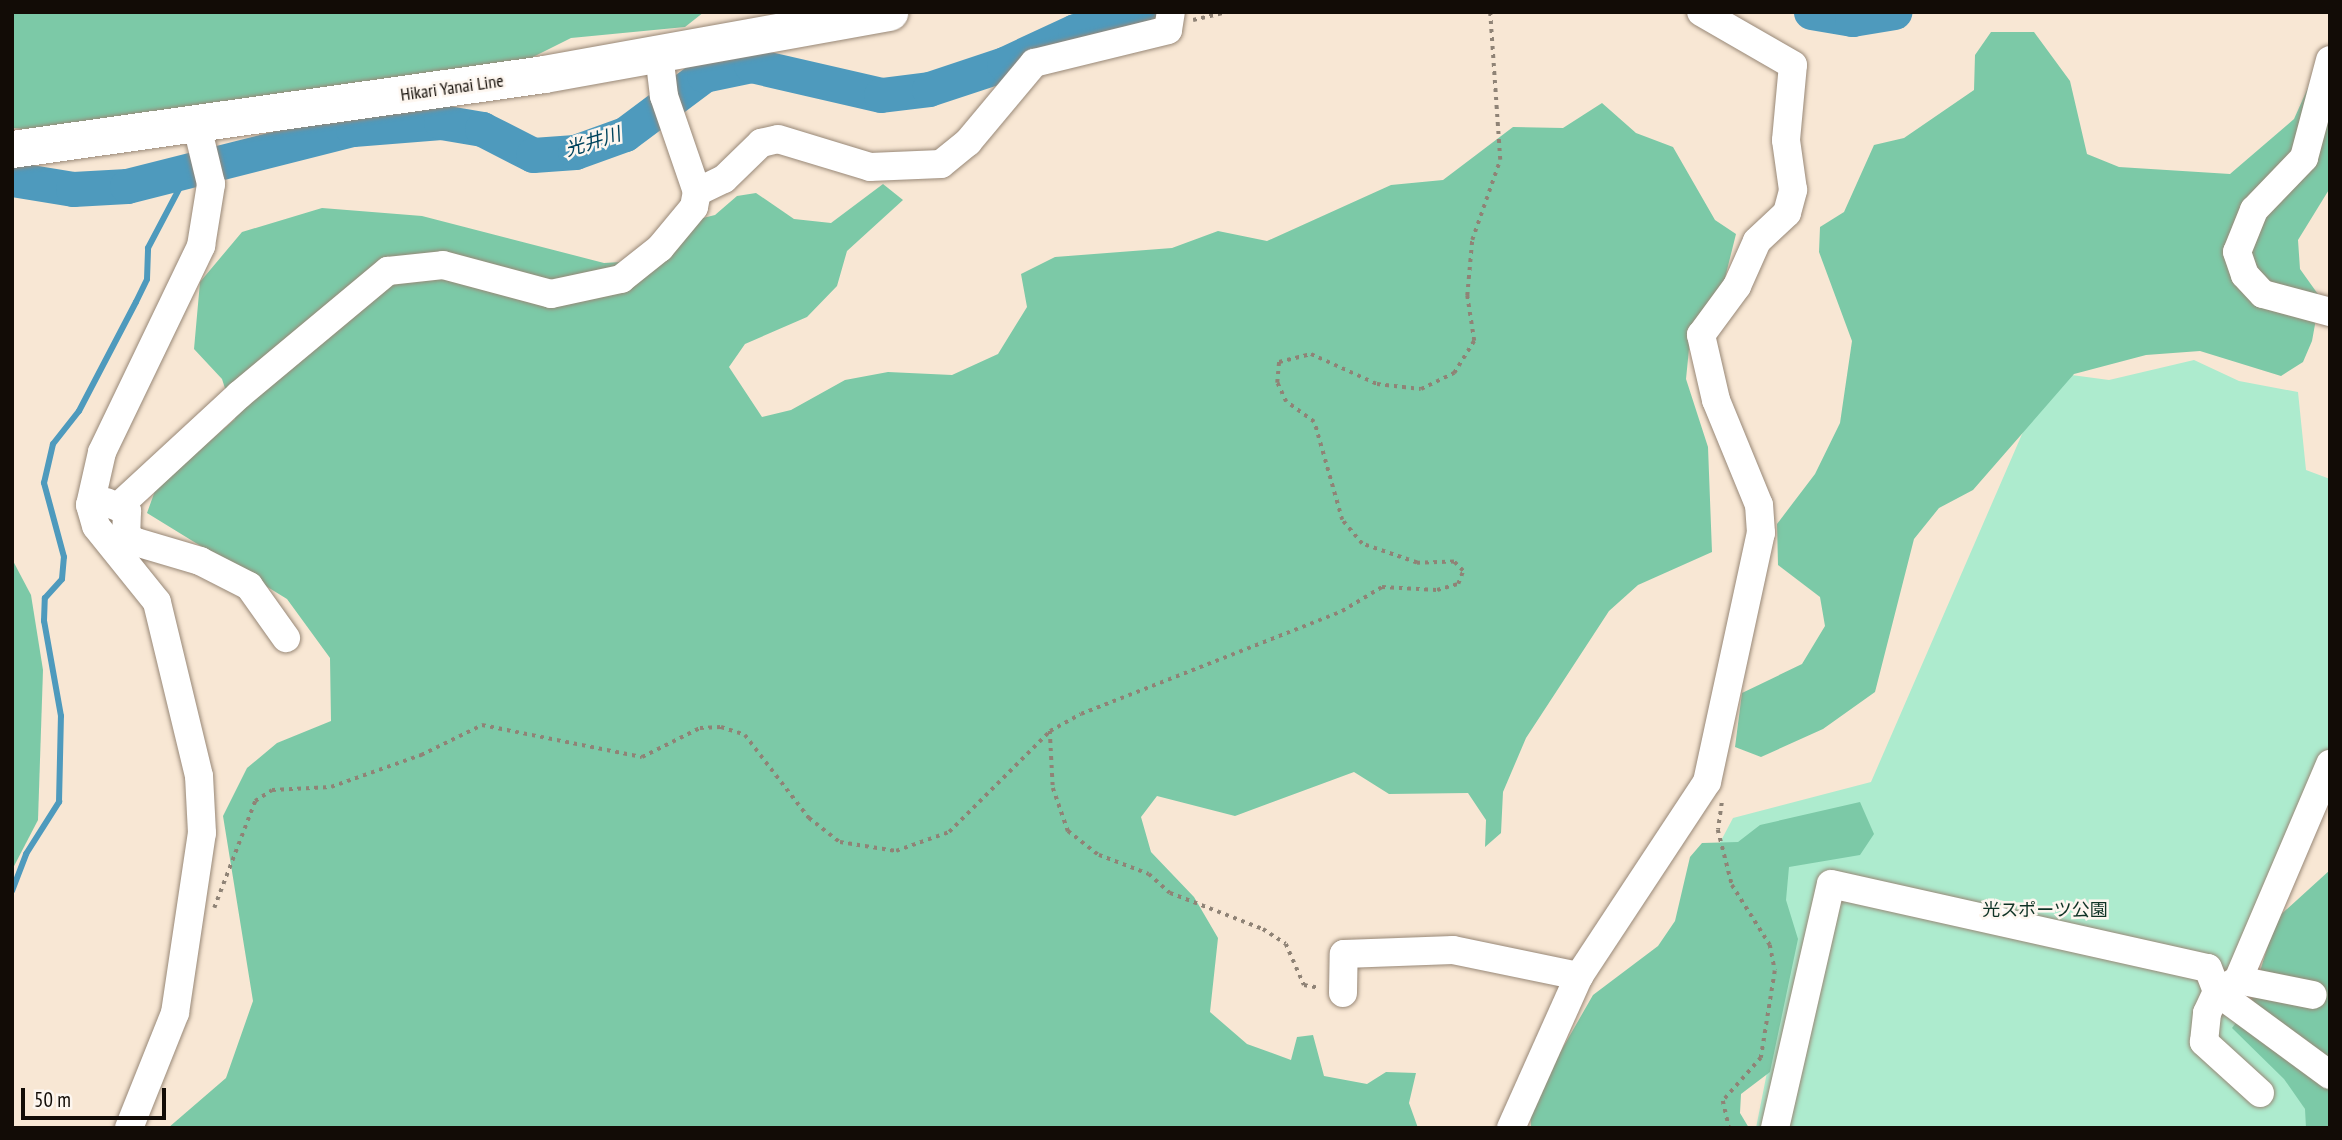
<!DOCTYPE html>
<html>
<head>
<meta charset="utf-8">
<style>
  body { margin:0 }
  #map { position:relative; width:2342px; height:1140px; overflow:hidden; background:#f8e7d4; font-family:"PT Sans Narrow","Noto Sans JP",sans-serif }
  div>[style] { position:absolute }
  .green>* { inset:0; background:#adebce }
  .forest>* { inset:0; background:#7cc9a7 }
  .stream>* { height:6px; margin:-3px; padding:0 3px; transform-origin:3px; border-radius:3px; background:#4e9abd }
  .river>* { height:35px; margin:-17.5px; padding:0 17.5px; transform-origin:17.5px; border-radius:17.5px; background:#4e9abd }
  .path>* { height:3.5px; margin-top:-1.75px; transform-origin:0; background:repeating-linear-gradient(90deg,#8f8376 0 3.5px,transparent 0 8.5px) }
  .roads { filter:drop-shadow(0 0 2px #988877) drop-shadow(0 0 2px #988877) }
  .minor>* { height:28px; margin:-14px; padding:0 14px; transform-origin:14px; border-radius:14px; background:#fff }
  .major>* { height:37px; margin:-18.5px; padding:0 18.5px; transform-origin:18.5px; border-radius:18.5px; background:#fff }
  span { translate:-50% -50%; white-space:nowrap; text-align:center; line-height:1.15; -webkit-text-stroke:5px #fdf6ef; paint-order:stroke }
  .street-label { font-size:18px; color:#120c06 }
  .park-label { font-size:18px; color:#0e3224 }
  .water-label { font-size:19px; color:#00445d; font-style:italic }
  .frame { position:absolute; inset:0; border:14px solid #120c06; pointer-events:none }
  .scale { position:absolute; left:21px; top:1088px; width:145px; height:32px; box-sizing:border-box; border:4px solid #120c06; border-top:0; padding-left:9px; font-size:21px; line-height:24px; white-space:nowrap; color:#120c06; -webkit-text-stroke:5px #fdf6ef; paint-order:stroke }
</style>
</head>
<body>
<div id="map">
  <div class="green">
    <i style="clip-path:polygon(2194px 360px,2239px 381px,2298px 392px,2306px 470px,2330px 479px,2330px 778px,2257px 956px,2243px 1008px,2317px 1128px,1756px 1128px,1789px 961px,1715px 852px,1733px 818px,1871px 782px,2049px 372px,2109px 380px)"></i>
  </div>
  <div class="forest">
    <i style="clip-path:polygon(12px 12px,704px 12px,685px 27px,571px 38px,529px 59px,164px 115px,24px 129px,12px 128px)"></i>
    <i style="clip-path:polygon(1991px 32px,2034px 32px,2070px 81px,2087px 154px,2119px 167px,2230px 174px,2294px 119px,2311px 81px,2330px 82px,2330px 188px,2298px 240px,2300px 269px,2320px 297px,2312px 341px,2303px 362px,2281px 376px,2200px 351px,2146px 355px,2074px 374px,1973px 490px,1939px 508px,1914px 539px,1875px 692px,1823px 729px,1761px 757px,1735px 747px,1742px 693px,1802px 664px,1825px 626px,1820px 597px,1778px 565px,1777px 524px,1815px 474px,1840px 423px,1852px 341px,1819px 252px,1820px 227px,1844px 212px,1874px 145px,1904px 138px,1974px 90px,1975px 55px)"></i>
    <i style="clip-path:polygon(1602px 103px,1636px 133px,1673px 147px,1715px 220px,1736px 234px,1723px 286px,1691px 329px,1686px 379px,1708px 447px,1712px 552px,1638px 585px,1609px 611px,1526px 738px,1503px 792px,1501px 833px,1485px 847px,1486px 820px,1468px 793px,1389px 794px,1354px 772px,1235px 816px,1157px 796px,1141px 817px,1151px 852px,1194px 897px,1218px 938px,1210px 1012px,1247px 1044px,1291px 1060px,1297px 1037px,1313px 1035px,1324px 1076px,1367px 1084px,1386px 1072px,1416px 1073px,1409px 1103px,1418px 1128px,168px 1128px,226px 1078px,253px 1001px,223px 816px,247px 768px,277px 743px,331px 721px,330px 658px,287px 599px,147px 513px,156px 488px,235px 419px,222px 379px,194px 349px,200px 282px,242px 232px,322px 208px,422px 216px,604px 263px,658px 260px,695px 220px,715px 215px,737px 196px,756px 193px,794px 219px,831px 223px,883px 184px,903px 200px,847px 251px,837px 286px,807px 317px,745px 344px,729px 367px,762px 417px,791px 410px,845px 380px,888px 372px,952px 375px,998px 354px,1027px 307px,1021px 274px,1055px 257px,1172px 248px,1218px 231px,1267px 241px,1391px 185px,1443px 180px,1513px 127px,1563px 128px)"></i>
    <i style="clip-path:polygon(12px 559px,31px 595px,43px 670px,38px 820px,12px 870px)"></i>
    <i style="clip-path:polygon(1860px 802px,1874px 834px,1860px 855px,1789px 867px,1786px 900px,1798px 939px,1770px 1072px,1741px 1094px,1740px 1113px,1749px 1128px,1531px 1128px,1530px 1105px,1593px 995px,1658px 946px,1675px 921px,1690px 857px,1702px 843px,1738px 842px,1760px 825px)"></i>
    <i style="clip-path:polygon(2330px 870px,2330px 1128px,2306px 1128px,2305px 1109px,2284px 1079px,2232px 1028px,2250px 1004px,2276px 919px)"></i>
  </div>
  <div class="stream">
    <i style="left:12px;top:891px;width:40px;rotate:-69deg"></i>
    <i style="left:26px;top:854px;width:62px;rotate:-57.6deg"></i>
    <i style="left:59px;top:802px;width:86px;rotate:-88.7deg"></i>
    <i style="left:61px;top:716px;width:97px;rotate:-100.1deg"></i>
    <i style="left:44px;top:621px;width:23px;rotate:-88deg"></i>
    <i style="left:45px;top:598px;width:25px;rotate:-48deg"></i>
    <i style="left:62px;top:579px;width:22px;rotate:-85deg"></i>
    <i style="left:64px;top:557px;width:77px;rotate:-105.1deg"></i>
    <i style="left:44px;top:483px;width:40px;rotate:-77deg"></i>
    <i style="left:53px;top:444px;width:42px;rotate:-51.8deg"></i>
    <i style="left:79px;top:411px;width:123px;rotate:-62.4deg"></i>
    <i style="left:136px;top:302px;width:25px;rotate:-64deg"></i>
    <i style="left:147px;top:279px;width:31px;rotate:-88deg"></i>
    <i style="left:148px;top:248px;width:84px;rotate:-62.2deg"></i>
  </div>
  <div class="river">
    <i style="left:1811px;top:12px;width:42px;rotate:9.7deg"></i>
    <i style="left:1852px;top:19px;width:43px;rotate:-9.5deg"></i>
    <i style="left:12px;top:179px;width:62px;rotate:9.3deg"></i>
    <i style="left:73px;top:189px;width:54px;rotate:-3.2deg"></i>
    <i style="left:127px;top:186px;width:233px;rotate:-14.2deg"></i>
    <i style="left:353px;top:129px;width:88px;rotate:-4.5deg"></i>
    <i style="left:441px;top:122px;width:42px;rotate:9.7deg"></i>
    <i style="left:482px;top:129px;width:57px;rotate:27deg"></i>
    <i style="left:533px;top:155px;width:42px;rotate:-4.1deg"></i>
    <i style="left:575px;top:152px;width:53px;rotate:-19.8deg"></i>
    <i style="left:625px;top:134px;width:99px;rotate:-36.8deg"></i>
    <i style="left:704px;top:75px;width:48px;rotate:-12deg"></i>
    <i style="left:751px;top:65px;width:133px;rotate:13deg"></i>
    <i style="left:881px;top:95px;width:48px;rotate:-7.1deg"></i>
    <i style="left:929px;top:89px;width:79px;rotate:-18.4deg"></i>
    <i style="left:1004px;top:64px;width:78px;rotate:-24.9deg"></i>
    <i style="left:1075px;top:31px;width:80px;rotate:-13.7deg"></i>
  </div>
  <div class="path">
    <i style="left:1193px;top:20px;width:37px;rotate:-13deg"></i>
    <i style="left:1050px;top:731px;width:57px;rotate:87deg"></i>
    <i style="left:1053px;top:788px;width:46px;rotate:70.8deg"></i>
    <i style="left:1068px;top:831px;width:39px;rotate:38deg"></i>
    <i style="left:1099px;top:855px;width:53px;rotate:20.8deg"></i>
    <i style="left:1149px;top:874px;width:28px;rotate:42deg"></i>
    <i style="left:1170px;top:893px;width:100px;rotate:21.2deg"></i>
    <i style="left:1263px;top:929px;width:27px;rotate:33deg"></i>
    <i style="left:1286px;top:944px;width:45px;rotate:66.3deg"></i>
    <i style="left:1304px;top:985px;width:16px;rotate:11deg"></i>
    <i style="left:1722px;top:803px;width:27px;rotate:98deg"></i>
    <i style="left:1718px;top:830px;width:57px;rotate:75.7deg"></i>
    <i style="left:1732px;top:885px;width:71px;rotate:57.7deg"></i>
    <i style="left:1770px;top:945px;width:26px;rotate:79deg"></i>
    <i style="left:1775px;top:971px;width:88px;rotate:99.1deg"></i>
    <i style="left:1761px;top:1058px;width:57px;rotate:131.5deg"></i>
    <i style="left:1723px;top:1101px;width:28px;rotate:77deg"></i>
    <i style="left:214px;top:908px;width:115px;rotate:-69deg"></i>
    <i style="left:255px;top:801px;width:20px;rotate:-33deg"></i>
    <i style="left:272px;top:790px;width:59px;rotate:-2.9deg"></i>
    <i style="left:331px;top:787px;width:96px;rotate:-19.6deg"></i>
    <i style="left:421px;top:755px;width:68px;rotate:-26.2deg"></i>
    <i style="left:482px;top:725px;width:163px;rotate:11.3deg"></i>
    <i style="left:642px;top:757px;width:65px;rotate:-26.6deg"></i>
    <i style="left:700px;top:728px;width:21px;rotate:-3deg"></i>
    <i style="left:721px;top:727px;width:25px;rotate:18deg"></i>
    <i style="left:745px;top:735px;width:105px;rotate:52.4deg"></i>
    <i style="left:809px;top:818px;width:39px;rotate:38deg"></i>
    <i style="left:840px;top:842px;width:57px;rotate:9.1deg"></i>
    <i style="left:896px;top:851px;width:56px;rotate:-19.7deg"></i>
    <i style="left:949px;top:832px;width:143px;rotate:-45deg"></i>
    <i style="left:1050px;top:731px;width:35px;rotate:-29deg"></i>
    <i style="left:1081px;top:714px;width:281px;rotate:-21.5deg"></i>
    <i style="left:1342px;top:611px;width:47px;rotate:-31deg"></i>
    <i style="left:1382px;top:587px;width:55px;rotate:3.1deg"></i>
    <i style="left:1437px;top:590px;width:22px;rotate:-16deg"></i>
    <i style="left:1458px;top:584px;width:14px;rotate:-69deg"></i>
    <i style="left:1463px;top:571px;width:13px;rotate:-135deg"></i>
    <i style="left:1454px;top:562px;width:37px;rotate:178deg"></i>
    <i style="left:1417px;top:563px;width:58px;rotate:-160.9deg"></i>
    <i style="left:1362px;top:544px;width:31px;rotate:-130deg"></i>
    <i style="left:1342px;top:520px;width:102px;rotate:-105.9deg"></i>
    <i style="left:1314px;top:422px;width:34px;rotate:-144deg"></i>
    <i style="left:1286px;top:402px;width:21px;rotate:-115deg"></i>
    <i style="left:1277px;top:383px;width:21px;rotate:-85deg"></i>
    <i style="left:1279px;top:362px;width:33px;rotate:-14deg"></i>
    <i style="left:1311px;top:354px;width:72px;rotate:24.4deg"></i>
    <i style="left:1377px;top:384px;width:44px;rotate:6.5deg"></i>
    <i style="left:1421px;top:389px;width:37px;rotate:-26deg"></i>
    <i style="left:1454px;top:373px;width:38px;rotate:-58deg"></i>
    <i style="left:1474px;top:341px;width:46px;rotate:-98.8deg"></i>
    <i style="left:1467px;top:296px;width:56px;rotate:-84.9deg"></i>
    <i style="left:1472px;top:240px;width:85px;rotate:-70.7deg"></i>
    <i style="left:1500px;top:160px;width:148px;rotate:-93.9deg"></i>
  </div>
  <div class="roads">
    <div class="minor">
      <i style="left:2330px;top:60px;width:101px;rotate:104.9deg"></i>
      <i style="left:2304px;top:158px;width:72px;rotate:133.9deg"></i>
      <i style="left:2254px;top:210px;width:45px;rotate:112deg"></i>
      <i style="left:2237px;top:252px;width:24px;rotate:71deg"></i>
      <i style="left:2245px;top:275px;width:26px;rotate:47deg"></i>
      <i style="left:2263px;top:294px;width:69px;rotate:15deg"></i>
      <i style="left:697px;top:192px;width:30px;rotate:-26deg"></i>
      <i style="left:724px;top:179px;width:52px;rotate:-44.2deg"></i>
      <i style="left:761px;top:143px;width:17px;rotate:-13deg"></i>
      <i style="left:778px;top:139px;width:96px;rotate:16.9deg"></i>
      <i style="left:870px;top:167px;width:71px;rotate:-2.4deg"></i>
      <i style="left:941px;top:164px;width:35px;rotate:-39deg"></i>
      <i style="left:968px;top:142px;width:103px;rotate:-50.1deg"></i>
      <i style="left:1034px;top:63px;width:138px;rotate:-13.8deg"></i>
      <i style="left:1168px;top:30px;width:18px;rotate:-81deg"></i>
      <i style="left:106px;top:502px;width:23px;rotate:23deg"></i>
      <i style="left:127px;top:511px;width:25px;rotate:92deg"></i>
      <i style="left:126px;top:536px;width:12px;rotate:31deg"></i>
      <i style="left:136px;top:542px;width:67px;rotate:16.5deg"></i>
      <i style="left:200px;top:561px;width:55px;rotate:27deg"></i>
      <i style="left:249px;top:586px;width:64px;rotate:54.6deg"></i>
      <i style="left:121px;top:504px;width:161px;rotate:-42.7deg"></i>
      <i style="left:239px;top:395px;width:194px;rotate:-39.8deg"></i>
      <i style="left:388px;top:271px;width:55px;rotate:-6.2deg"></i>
      <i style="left:443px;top:265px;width:112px;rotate:15deg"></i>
      <i style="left:551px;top:294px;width:72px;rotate:-12.1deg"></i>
      <i style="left:621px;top:279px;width:50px;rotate:-38.5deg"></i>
      <i style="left:660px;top:248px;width:53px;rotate:-50.3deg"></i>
      <i style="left:694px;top:207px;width:15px;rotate:-79deg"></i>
      <i style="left:697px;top:192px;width:102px;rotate:-109deg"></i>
      <i style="left:664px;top:96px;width:42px;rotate:-96.8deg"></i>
      <i style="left:2238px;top:980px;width:76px;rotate:11.3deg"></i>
      <i style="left:1343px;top:993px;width:39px;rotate:-89deg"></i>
      <i style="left:1344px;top:954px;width:109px;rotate:-2.1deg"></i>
      <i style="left:1453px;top:950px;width:129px;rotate:11.7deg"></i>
      <i style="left:2260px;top:1093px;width:76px;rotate:-137.7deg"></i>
      <i style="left:2204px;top:1042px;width:29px;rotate:-84deg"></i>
      <i style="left:2207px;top:1013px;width:23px;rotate:-65deg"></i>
      <i style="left:2217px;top:992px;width:24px;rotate:-30deg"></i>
      <i style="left:2238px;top:980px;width:235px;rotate:-66.9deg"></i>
      <i style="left:129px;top:1128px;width:124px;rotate:-68.2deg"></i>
      <i style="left:175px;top:1013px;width:182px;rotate:-81.5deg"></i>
      <i style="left:202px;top:833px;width:57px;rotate:-93deg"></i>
      <i style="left:199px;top:776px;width:179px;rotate:-103.6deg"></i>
      <i style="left:157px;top:602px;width:97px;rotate:-128.8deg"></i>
      <i style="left:96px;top:526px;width:22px;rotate:-106deg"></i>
      <i style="left:90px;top:505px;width:54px;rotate:-77.2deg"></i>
      <i style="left:102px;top:452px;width:229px;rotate:-64.3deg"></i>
      <i style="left:201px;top:246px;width:63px;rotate:-80.8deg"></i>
      <i style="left:211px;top:184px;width:60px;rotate:-103.6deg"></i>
      <i style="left:1511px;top:1128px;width:167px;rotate:-65.9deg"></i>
      <i style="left:1579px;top:976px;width:232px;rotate:-56.6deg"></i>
      <i style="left:1707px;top:782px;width:255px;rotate:-77.8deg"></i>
      <i style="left:1761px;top:533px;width:28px;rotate:-94deg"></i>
      <i style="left:1759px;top:505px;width:113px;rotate:-112.3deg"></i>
      <i style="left:1716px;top:400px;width:67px;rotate:-103deg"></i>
      <i style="left:1701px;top:335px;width:61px;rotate:-53.7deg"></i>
      <i style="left:1737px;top:286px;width:49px;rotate:-66deg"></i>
      <i style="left:1757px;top:241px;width:41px;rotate:-43deg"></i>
      <i style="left:1787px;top:213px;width:24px;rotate:-75deg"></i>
      <i style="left:1793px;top:190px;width:50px;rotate:-98deg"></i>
      <i style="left:1786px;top:140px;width:75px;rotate:-84.7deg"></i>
      <i style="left:1793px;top:65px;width:106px;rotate:-150.1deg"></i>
      <i style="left:1775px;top:1128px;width:250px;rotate:-77.1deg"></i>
      <i style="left:1831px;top:884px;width:386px;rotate:12.6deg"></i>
      <i style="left:2208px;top:968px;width:26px;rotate:69deg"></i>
      <i style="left:2217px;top:992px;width:140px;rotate:36.3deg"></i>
    </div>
    <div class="major">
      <i style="left:12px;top:149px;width:537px;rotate:-8.02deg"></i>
      <i style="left:544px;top:74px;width:351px;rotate:-10.2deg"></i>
    </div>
  </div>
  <div class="street-label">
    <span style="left:452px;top:88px;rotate:-8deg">Hikari Yanai Line</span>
  </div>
  <div class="park-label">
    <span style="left:2045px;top:910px">光スポーツ公園</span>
  </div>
  <div class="water-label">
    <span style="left:593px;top:142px;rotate:-17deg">光井川</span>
  </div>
  <div class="frame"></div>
  <div class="scale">50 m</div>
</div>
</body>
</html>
